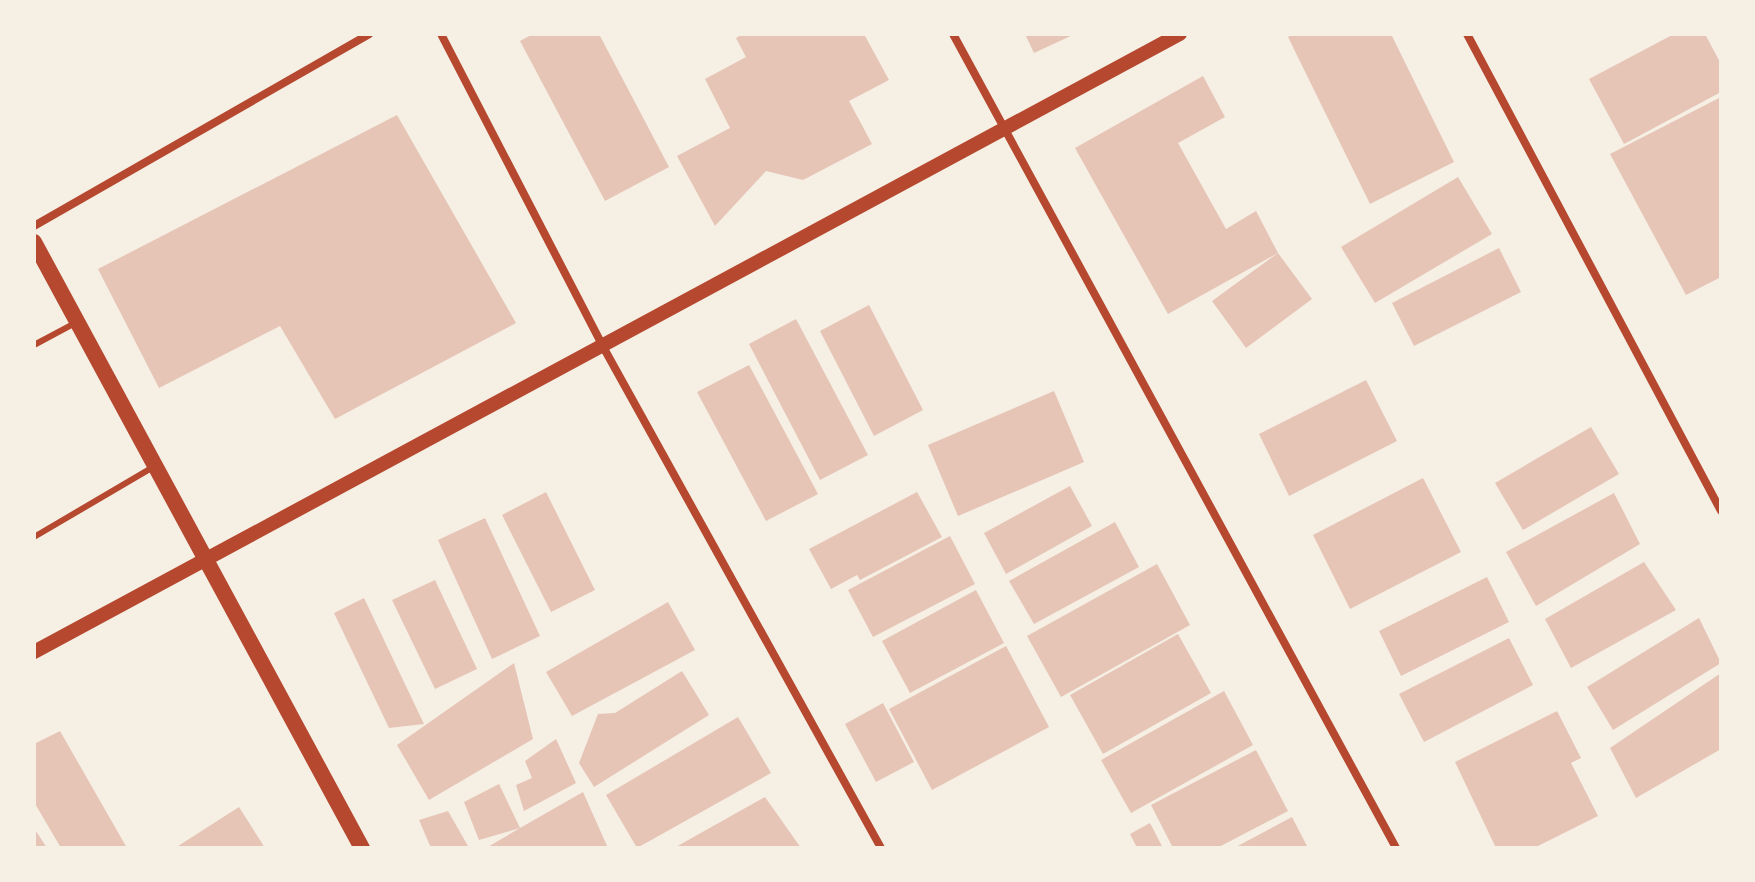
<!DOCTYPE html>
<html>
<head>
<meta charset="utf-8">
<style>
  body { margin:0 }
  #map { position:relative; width:1755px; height:882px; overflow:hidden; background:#f6efe4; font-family:"Nunito Sans",sans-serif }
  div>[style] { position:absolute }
  .building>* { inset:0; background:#e6c5b7 }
  .service>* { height:6px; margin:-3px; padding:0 3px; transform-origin:3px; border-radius:3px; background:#b5482f }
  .minor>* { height:8px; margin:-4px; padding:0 4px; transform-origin:4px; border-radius:4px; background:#b5482f }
  .tertiary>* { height:14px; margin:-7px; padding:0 7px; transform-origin:7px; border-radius:7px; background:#b5482f }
  .secondary>* { height:16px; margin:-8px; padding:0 8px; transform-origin:8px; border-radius:8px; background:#b5482f }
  span { translate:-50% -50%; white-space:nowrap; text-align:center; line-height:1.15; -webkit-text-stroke:8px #f6efe4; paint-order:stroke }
  .frame { position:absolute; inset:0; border:36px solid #f6efe4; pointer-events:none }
</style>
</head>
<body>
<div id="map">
  <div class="building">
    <i style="clip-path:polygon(533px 34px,599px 34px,669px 167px,605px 201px,520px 41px)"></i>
    <i style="clip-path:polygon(743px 34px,864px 34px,889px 80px,849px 101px,872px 144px,803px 180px,766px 171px,715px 226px,677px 156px,730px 128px,705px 79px,746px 57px,736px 38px)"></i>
    <i style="clip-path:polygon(1025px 34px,1075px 34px,1034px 53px)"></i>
    <i style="clip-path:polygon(1293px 34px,1391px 34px,1454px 162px,1370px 204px,1288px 37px)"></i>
    <i style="clip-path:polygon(1674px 34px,1705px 34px,1721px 64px,1721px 92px,1624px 144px,1589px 79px)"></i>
    <i style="clip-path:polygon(1203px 76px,1225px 117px,1178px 143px,1226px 229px,1256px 211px,1278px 253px,1168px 314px,1075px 148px)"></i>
    <i style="clip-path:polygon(1721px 97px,1721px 277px,1686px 295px,1610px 154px)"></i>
    <i style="clip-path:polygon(397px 115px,516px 323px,335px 419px,280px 326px,159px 388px,98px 269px)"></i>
    <i style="clip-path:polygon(1458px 177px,1492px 234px,1375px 303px,1341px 247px)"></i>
    <i style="clip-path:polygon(1499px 248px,1521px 292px,1414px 346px,1392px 303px)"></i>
    <i style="clip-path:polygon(1278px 253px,1312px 299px,1246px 348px,1212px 301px)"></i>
    <i style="clip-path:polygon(869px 305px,923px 410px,874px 436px,820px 331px)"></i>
    <i style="clip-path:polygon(796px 319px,868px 455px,820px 480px,749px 344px)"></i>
    <i style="clip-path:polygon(749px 365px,818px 494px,766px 521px,697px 392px)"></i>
    <i style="clip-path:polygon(1366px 380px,1397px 441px,1289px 496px,1259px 434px)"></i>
    <i style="clip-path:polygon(1054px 391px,1084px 462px,958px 516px,928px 445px)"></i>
    <i style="clip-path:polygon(1591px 427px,1619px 474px,1523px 530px,1495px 483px)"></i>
    <i style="clip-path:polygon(1423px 478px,1461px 552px,1350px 609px,1313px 535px)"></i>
    <i style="clip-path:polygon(1070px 486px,1092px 526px,1006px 574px,984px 533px)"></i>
    <i style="clip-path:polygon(546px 492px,595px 590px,551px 612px,502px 515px)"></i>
    <i style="clip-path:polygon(917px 492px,942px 537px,860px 580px,857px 575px,831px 589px,809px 549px)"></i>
    <i style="clip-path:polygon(1614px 493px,1640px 544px,1536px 606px,1506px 552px)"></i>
    <i style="clip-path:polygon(485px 518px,540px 636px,492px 659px,438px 540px)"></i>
    <i style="clip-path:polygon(1115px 522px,1139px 567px,1034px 624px,1009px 581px)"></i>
    <i style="clip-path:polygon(950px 536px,975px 584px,873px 637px,848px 590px)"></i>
    <i style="clip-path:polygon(1644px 562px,1676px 610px,1571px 668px,1545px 619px)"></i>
    <i style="clip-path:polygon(1157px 564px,1190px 625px,1061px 697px,1027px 636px)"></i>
    <i style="clip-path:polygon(1487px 577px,1509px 622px,1401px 676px,1379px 631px)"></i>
    <i style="clip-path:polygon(435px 580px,477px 669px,435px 689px,392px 600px)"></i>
    <i style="clip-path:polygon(976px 590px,1004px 643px,910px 693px,882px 641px)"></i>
    <i style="clip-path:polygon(364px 598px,424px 724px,389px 728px,334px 613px)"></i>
    <i style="clip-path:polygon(668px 602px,695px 650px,572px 716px,546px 672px)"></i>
    <i style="clip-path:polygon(1699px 618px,1721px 663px,1613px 730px,1587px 687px)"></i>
    <i style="clip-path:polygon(1178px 634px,1211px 693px,1103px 754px,1070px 695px)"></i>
    <i style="clip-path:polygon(1509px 638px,1533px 685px,1424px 742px,1399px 694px)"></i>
    <i style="clip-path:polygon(1006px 646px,1049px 727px,932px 790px,889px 709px)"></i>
    <i style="clip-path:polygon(514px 663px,533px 739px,429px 800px,397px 745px)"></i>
    <i style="clip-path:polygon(682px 671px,709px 715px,594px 787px,579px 763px,598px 714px,615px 713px)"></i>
    <i style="clip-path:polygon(1721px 673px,1721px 749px,1636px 798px,1610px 748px)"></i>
    <i style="clip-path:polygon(1224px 691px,1253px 745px,1131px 813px,1101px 760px)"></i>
    <i style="clip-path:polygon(883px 703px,914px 762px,876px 782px,845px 724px)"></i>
    <i style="clip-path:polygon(1557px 711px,1581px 758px,1571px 763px,1598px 816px,1534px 848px,1496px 848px,1455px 762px)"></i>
    <i style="clip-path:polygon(738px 717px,771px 773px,637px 848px,606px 795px)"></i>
    <i style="clip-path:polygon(60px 731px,127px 848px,61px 848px,34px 802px,34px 744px)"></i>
    <i style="clip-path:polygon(556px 739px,576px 783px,524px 811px,516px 785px,532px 778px,525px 761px)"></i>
    <i style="clip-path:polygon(1256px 750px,1288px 811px,1217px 848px,1173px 848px,1151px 805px)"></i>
    <i style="clip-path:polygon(499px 784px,520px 828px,583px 792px,608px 848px,486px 848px,520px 828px,479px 840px,464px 802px)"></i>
    <i style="clip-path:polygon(765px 797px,801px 848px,674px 848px)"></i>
    <i style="clip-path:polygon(239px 807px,265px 848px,175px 848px)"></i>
    <i style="clip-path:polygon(448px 811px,468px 846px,431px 848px,419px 820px)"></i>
    <i style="clip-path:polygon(1292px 817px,1308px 848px,1234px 848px)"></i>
    <i style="clip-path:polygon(1150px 823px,1163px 848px,1137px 848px,1130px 834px)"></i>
    <i style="clip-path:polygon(34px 828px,47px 848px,34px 848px)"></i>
  </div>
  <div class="service">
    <i style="left:34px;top:345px;width:47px;rotate:-28.2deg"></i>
    <i style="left:34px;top:537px;width:140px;rotate:-30.4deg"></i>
  </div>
  <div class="minor">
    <i style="left:441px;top:34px;width:348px;rotate:62.6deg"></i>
    <i style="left:601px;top:343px;width:577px;rotate:60.99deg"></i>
    <i style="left:953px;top:34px;width:927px;rotate:61.44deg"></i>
    <i style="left:1467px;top:34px;width:540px;rotate:61.96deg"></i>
    <i style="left:34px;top:226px;width:386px;rotate:-29.8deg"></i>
  </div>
  <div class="tertiary">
    <i style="left:34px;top:652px;width:1302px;rotate:-28.34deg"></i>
  </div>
  <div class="secondary">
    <i style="left:34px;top:242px;width:689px;rotate:61.58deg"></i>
  </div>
  <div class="frame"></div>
</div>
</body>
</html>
